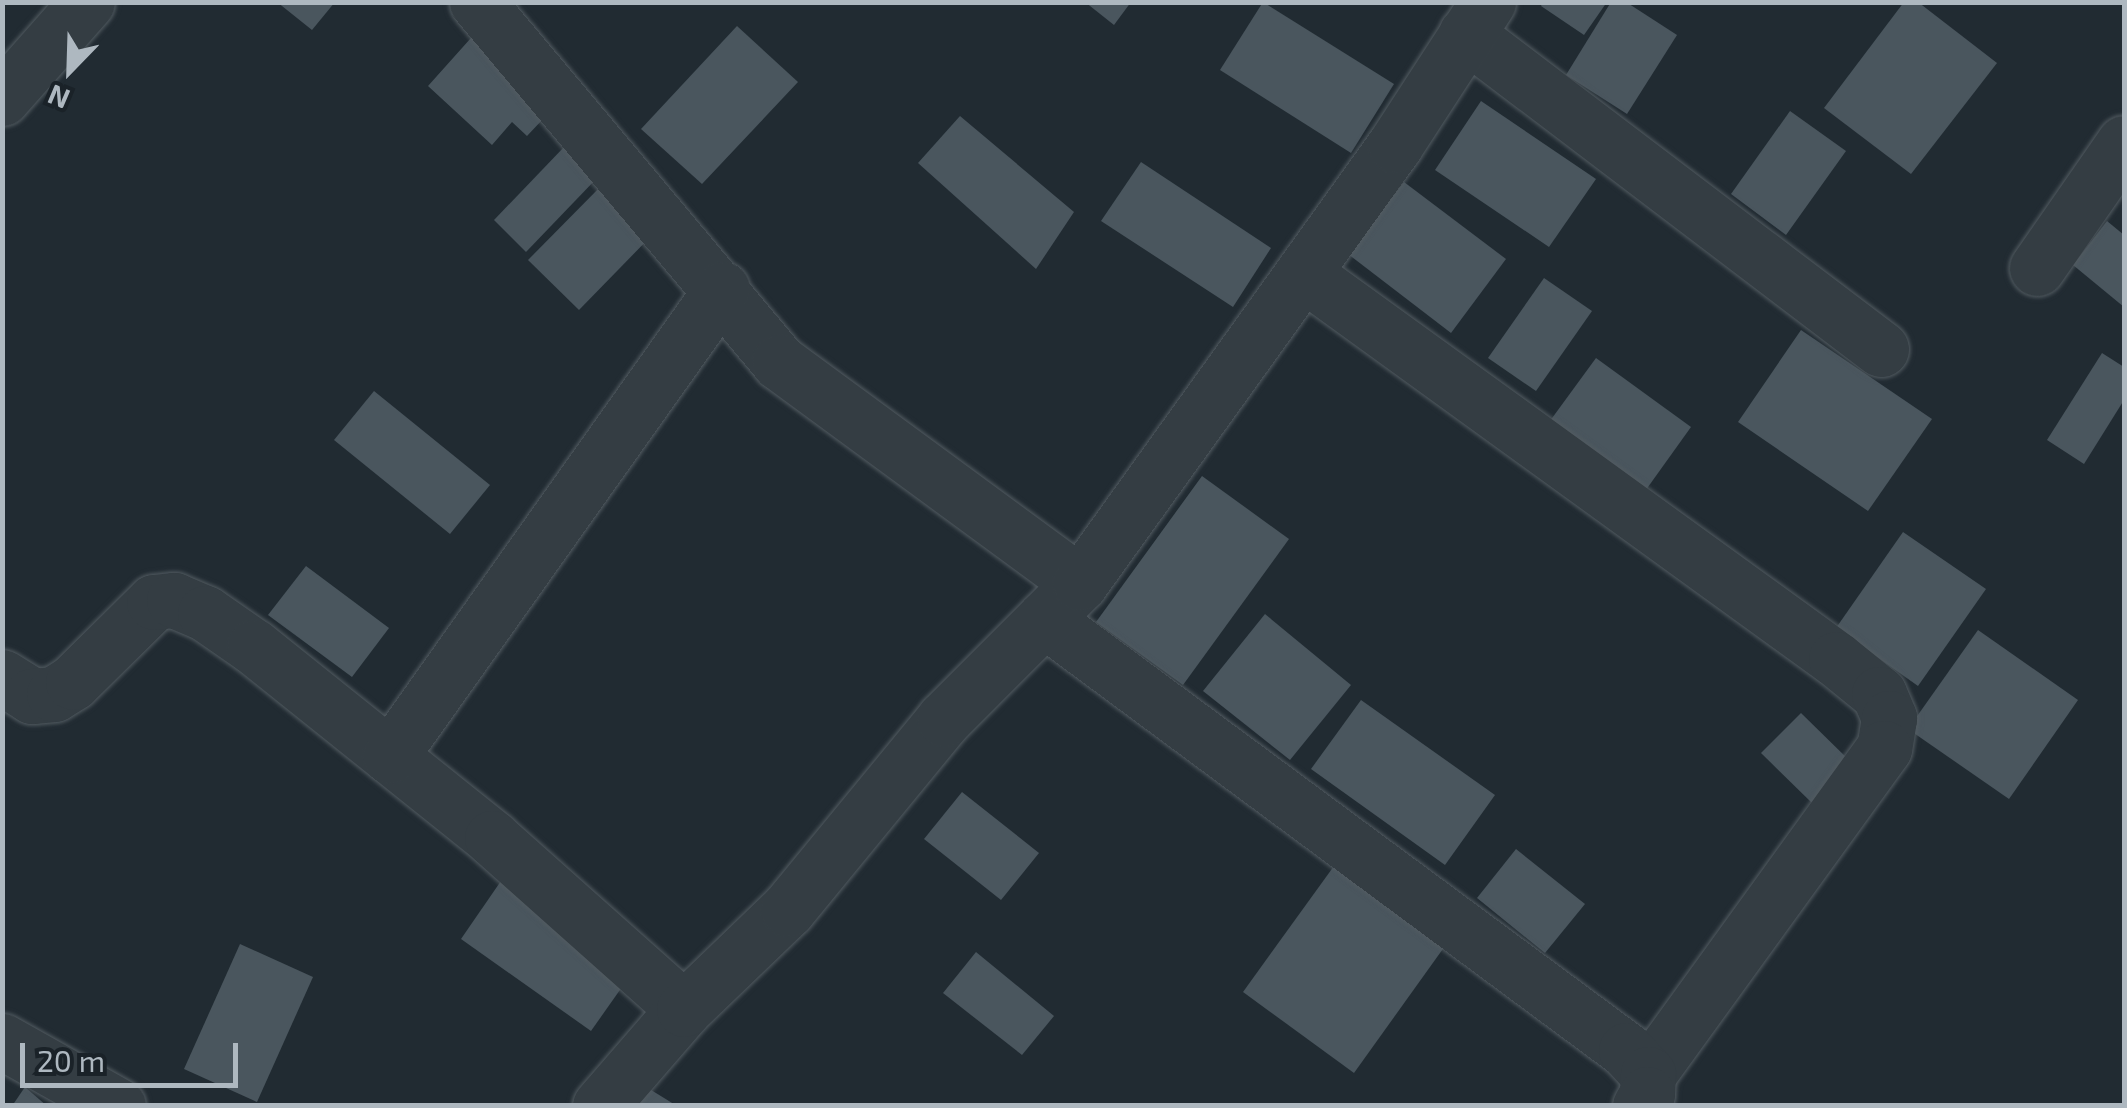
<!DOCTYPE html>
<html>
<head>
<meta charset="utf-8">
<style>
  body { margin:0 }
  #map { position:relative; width:2127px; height:1108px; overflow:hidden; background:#212b32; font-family:"Exo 2",sans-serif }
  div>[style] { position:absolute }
  .building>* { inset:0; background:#4a565e }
  .roads { filter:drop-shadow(0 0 2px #525b61) drop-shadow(0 0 2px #525b61) }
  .street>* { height:55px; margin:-27.5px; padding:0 27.5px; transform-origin:27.5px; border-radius:27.5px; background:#343d43 }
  span { translate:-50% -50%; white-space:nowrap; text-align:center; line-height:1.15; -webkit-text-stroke:9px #1a2228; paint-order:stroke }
  .frame { position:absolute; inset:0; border:5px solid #aeb8c0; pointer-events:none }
  .north { position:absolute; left:20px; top:20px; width:100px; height:100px; -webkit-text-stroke:8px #1a2228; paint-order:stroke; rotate:203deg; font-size:28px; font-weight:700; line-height:40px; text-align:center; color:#aeb8c0 }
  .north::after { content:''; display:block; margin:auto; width:35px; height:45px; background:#aeb8c0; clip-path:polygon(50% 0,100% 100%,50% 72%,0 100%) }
  .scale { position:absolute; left:20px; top:1043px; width:218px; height:45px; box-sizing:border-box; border:5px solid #aeb8c0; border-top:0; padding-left:12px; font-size:30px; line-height:35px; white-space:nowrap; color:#aeb8c0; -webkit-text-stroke:8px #1a2228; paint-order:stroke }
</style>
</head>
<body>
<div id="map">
  <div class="building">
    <i style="clip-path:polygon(277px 2px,335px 2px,312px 30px)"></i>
    <i style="clip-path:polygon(1085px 2px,1131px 2px,1114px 25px)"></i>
    <i style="clip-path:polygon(1263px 2px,1394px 84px,1351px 153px,1220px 70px)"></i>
    <i style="clip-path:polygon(1543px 2px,1607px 2px,1584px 35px,1541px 6px)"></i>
    <i style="clip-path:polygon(1611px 2px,1626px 2px,1677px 35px,1627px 114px,1566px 75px)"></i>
    <i style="clip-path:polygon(1904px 2px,1918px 2px,1997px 63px,1911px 174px,1824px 108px)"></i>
    <i style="clip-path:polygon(737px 26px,798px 82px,702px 184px,641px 129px)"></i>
    <i style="clip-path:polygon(479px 29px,560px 101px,527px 136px,512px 122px,492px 145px,428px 86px)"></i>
    <i style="clip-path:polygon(1481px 101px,1596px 179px,1549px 247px,1435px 170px)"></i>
    <i style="clip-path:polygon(1790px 111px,1846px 151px,1786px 235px,1731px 194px)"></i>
    <i style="clip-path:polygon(960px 116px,1074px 212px,1036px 269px,918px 163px)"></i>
    <i style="clip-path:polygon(565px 146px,598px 177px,526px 252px,494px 220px)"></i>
    <i style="clip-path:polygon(1141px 162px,1271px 248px,1233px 307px,1101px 221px)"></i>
    <i style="clip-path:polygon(606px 181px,656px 231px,579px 310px,528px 260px)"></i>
    <i style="clip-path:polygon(1404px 182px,1506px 259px,1451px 333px,1348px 254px)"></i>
    <i style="clip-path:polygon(2107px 221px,2124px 235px,2124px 307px,2073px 265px)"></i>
    <i style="clip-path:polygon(1544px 278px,1592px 311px,1536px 391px,1488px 358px)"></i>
    <i style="clip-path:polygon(1801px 330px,1932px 419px,1868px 511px,1738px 422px)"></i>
    <i style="clip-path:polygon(2102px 353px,2124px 367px,2124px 400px,2084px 464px,2047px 440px)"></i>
    <i style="clip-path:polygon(1596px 358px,1691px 427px,1643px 494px,1547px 425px)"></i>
    <i style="clip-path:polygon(374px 391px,490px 485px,450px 534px,334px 440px)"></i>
    <i style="clip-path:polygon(1202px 476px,1289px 539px,1183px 685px,1096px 622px)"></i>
    <i style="clip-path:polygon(1903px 532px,1986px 589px,1918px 686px,1836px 628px)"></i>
    <i style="clip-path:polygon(306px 566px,389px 628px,352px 677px,268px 615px)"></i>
    <i style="clip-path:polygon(1265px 614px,1351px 685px,1290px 760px,1203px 691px)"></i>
    <i style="clip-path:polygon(1978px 630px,2078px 700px,2009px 799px,1908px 729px)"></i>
    <i style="clip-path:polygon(1361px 700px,1495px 795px,1445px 865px,1311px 769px)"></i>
    <i style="clip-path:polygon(1801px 713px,1853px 764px,1813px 804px,1761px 753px)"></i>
    <i style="clip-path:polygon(962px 792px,1039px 853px,1001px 900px,924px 839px)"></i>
    <i style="clip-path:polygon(1516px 849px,1585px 904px,1545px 953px,1477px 898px)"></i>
    <i style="clip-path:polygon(1334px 866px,1445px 946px,1354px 1073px,1243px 992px)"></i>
    <i style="clip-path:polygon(503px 878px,634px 970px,591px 1031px,461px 939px)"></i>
    <i style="clip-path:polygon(240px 944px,313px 977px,257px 1102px,184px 1069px)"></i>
    <i style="clip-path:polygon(976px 952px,1054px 1016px,1022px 1055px,943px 993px)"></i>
    <i style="clip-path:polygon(643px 1085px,677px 1106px,631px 1106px)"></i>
    <i style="clip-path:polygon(25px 1087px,47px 1106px,12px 1106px)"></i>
  </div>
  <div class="roads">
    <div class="street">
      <i style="left:477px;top:2px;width:470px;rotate:50deg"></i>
      <i style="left:779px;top:362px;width:373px;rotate:36.3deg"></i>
      <i style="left:1466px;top:34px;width:521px;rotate:37.2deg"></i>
      <i style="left:2px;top:98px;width:128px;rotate:-48.5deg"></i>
      <i style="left:2037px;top:268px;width:152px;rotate:-55.2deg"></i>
      <i style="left:1303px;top:273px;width:658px;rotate:35.91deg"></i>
      <i style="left:1836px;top:659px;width:55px;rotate:39.1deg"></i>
      <i style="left:1879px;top:694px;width:26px;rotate:67deg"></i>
      <i style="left:1889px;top:718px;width:30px;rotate:99deg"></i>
      <i style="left:1884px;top:748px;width:402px;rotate:125.9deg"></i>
      <i style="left:1044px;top:619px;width:724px;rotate:36.52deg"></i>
      <i style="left:1626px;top:1050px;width:33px;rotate:47deg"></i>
      <i style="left:1648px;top:1074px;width:20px;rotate:93deg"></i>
      <i style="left:1647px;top:1094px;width:14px;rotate:120deg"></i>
      <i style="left:2px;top:677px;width:36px;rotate:32deg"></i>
      <i style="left:32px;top:696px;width:22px;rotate:-5deg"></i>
      <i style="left:54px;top:694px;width:22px;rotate:-32deg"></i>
      <i style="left:73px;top:682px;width:114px;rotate:-44.6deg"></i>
      <i style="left:154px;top:602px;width:20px;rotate:-6deg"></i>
      <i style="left:174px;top:600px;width:34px;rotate:23deg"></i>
      <i style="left:205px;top:613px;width:60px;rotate:34.8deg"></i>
      <i style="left:254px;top:647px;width:305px;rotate:38.7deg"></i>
      <i style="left:492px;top:838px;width:257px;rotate:41.7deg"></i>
      <i style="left:390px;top:756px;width:573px;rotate:-54.59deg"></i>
      <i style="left:2px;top:1041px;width:133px;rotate:29.3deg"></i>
      <i style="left:600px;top:1106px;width:128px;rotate:-49.1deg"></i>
      <i style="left:684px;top:1009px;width:144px;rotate:-43.9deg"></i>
      <i style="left:788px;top:909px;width:246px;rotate:-50.6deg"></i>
      <i style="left:944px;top:719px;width:192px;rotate:-45deg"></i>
      <i style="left:1080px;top:583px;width:540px;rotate:-54.28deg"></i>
      <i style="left:1395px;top:145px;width:171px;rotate:-57deg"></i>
    </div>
  </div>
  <div class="frame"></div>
  <div class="north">N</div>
  <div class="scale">20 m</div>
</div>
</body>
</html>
